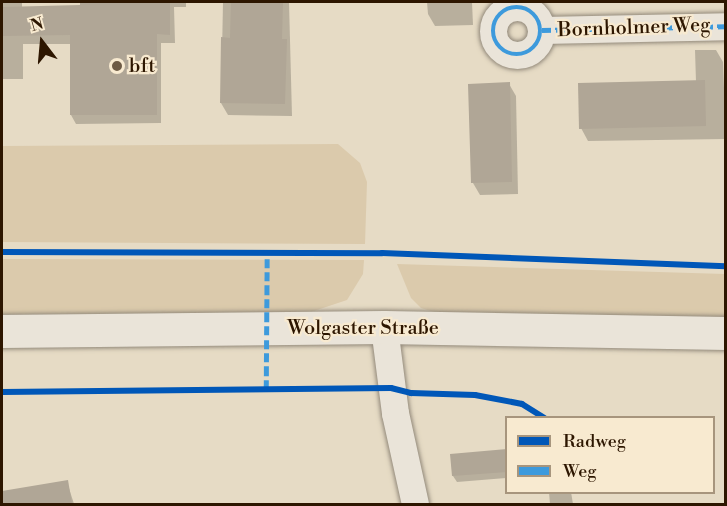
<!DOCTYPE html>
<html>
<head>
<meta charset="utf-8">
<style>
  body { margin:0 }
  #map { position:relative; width:727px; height:506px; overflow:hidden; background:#e6dbc5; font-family:"Libre Bodoni",serif }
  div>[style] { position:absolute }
  .green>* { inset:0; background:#dbcaac }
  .shadow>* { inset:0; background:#0003 }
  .building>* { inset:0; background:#b0a696 }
  .roads { filter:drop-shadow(0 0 2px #938a7b) drop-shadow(0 0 2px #938a7b) }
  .street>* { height:27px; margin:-13.5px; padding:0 13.5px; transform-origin:13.5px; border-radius:13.5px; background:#eae4d9 }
  .street>.ring { margin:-13.5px; padding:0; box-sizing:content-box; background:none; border:27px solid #eae4d9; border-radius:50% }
  .secondary>* { height:33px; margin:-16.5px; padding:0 16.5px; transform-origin:16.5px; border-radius:16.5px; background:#eae4d9 }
  .quiet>* { height:4.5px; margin-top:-2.25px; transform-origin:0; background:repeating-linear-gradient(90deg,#3d9adc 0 9px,transparent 0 13.5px) }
  .quiet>.ring { margin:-2.25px; padding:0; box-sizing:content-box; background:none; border:4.5px solid #3d9adc; border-radius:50% }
  .cycleway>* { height:6px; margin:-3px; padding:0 3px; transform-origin:3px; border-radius:3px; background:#0057b8 }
  .dots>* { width:16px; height:16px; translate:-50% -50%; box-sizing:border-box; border:3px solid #f8ead0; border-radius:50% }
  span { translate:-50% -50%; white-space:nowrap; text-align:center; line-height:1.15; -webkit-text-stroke:4.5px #f8ead0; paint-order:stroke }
  .street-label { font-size:20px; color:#2d1600 }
  .poi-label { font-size:20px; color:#2d1600 }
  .left { translate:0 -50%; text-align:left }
  .frame { position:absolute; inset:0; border:3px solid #2d1600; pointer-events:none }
  .legend { position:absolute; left:505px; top:416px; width:210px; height:78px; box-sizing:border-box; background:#f8ead0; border:2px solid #a7957d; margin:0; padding:8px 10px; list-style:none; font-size:18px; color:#2d1600 }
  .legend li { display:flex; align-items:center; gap:12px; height:30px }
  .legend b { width:30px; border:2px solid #a7957d }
  .north { position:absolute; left:12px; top:12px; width:60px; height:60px; -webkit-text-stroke:4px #f8ead0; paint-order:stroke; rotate:344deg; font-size:16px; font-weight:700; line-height:24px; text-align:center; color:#2d1600 }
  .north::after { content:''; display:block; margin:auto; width:21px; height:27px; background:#2d1600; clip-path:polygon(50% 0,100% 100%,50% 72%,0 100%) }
</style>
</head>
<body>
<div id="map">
  <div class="green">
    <i style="clip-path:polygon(338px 144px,360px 163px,367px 182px,365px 244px,2px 242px,2px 146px)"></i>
    <i style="clip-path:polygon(2px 259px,364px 260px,363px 274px,347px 300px,308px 313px,2px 314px)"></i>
    <i style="clip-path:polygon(397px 264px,725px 274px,725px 319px,434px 312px,421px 308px,411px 298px)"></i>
  </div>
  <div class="shadow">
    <i style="clip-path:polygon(2px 2px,22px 2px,22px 8px,81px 7px,81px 2px,186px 2px,186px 7px,174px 7px,175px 43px,161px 43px,161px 123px,76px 124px,71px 115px,71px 44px,23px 44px,23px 79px,3px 79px)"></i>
    <i style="clip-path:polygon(223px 2px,289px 2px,292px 116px,228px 115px,221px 103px)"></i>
    <i style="clip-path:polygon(427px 2px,472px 2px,473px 25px,435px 26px,428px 14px)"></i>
    <i style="clip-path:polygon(695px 50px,716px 50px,723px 62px,726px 139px,588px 141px,581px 128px,696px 82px)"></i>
    <i style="clip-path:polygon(509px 84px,516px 96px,518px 194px,480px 195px,473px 183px)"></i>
    <i style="clip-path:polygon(506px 450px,506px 478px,457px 482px,453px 476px,452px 455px)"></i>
    <i style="clip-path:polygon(67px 482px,74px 504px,2px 504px,2px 492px)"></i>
    <i style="clip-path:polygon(549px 492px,571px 492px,573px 504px,550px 504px)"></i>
  </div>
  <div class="building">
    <i style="clip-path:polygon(80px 2px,170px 3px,170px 35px,157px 34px,157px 115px,70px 115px,70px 35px,2px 36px,2px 7px,80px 5px)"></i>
    <i style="clip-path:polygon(231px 2px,283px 2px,282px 39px,287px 39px,285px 104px,220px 103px,221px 37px,230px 38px)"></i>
    <i style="clip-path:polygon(705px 80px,706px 126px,579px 129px,578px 83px)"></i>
    <i style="clip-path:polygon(510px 82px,512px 182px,471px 183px,468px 84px)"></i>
    <i style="clip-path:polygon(507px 449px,507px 472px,452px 476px,450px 454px)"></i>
    <i style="clip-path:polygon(68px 480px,72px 504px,2px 504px,2px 491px)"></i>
  </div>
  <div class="roads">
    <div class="street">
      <i class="ring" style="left:493px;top:7px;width:21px;height:21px"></i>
      <i style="left:542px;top:30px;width:184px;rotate:-1.2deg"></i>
      <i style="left:384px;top:327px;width:87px;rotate:82.7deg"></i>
      <i style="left:395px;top:413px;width:93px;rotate:77.6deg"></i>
    </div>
    <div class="secondary">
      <i style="left:2px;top:331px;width:382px;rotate:-0.6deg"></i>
      <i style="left:384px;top:327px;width:342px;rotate:1deg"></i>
    </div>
  </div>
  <div class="quiet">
    <i class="ring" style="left:493px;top:7px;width:43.5px;height:43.5px"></i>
    <i style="left:542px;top:30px;width:184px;rotate:-1.2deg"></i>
    <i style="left:266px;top:389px;width:136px;rotate:-89.6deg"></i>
  </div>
  <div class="cycleway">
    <i style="left:2px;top:252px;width:380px;rotate:0.2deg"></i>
    <i style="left:382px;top:253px;width:344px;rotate:2.2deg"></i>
    <i style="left:2px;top:392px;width:389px;rotate:-0.6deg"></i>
    <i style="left:391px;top:388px;width:21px;rotate:14deg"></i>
    <i style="left:411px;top:393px;width:64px;rotate:1.8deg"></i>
    <i style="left:475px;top:395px;width:48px;rotate:10.8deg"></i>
    <i style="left:522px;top:404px;width:26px;rotate:32deg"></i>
  </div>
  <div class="dots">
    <i style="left:117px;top:66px;background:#6e5b45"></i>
  </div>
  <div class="street-label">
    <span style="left:634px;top:28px;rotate:-2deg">Bornholmer Weg</span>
    <span style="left:363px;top:328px">Wolgaster Straße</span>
  </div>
  <div class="poi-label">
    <span class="left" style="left:129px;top:66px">bft</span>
  </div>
  <div class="frame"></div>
  <ul class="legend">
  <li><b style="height:8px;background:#0057b8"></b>Radweg</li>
  <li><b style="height:8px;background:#3d9adc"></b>Weg</li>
  </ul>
  <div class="north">N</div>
</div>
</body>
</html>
